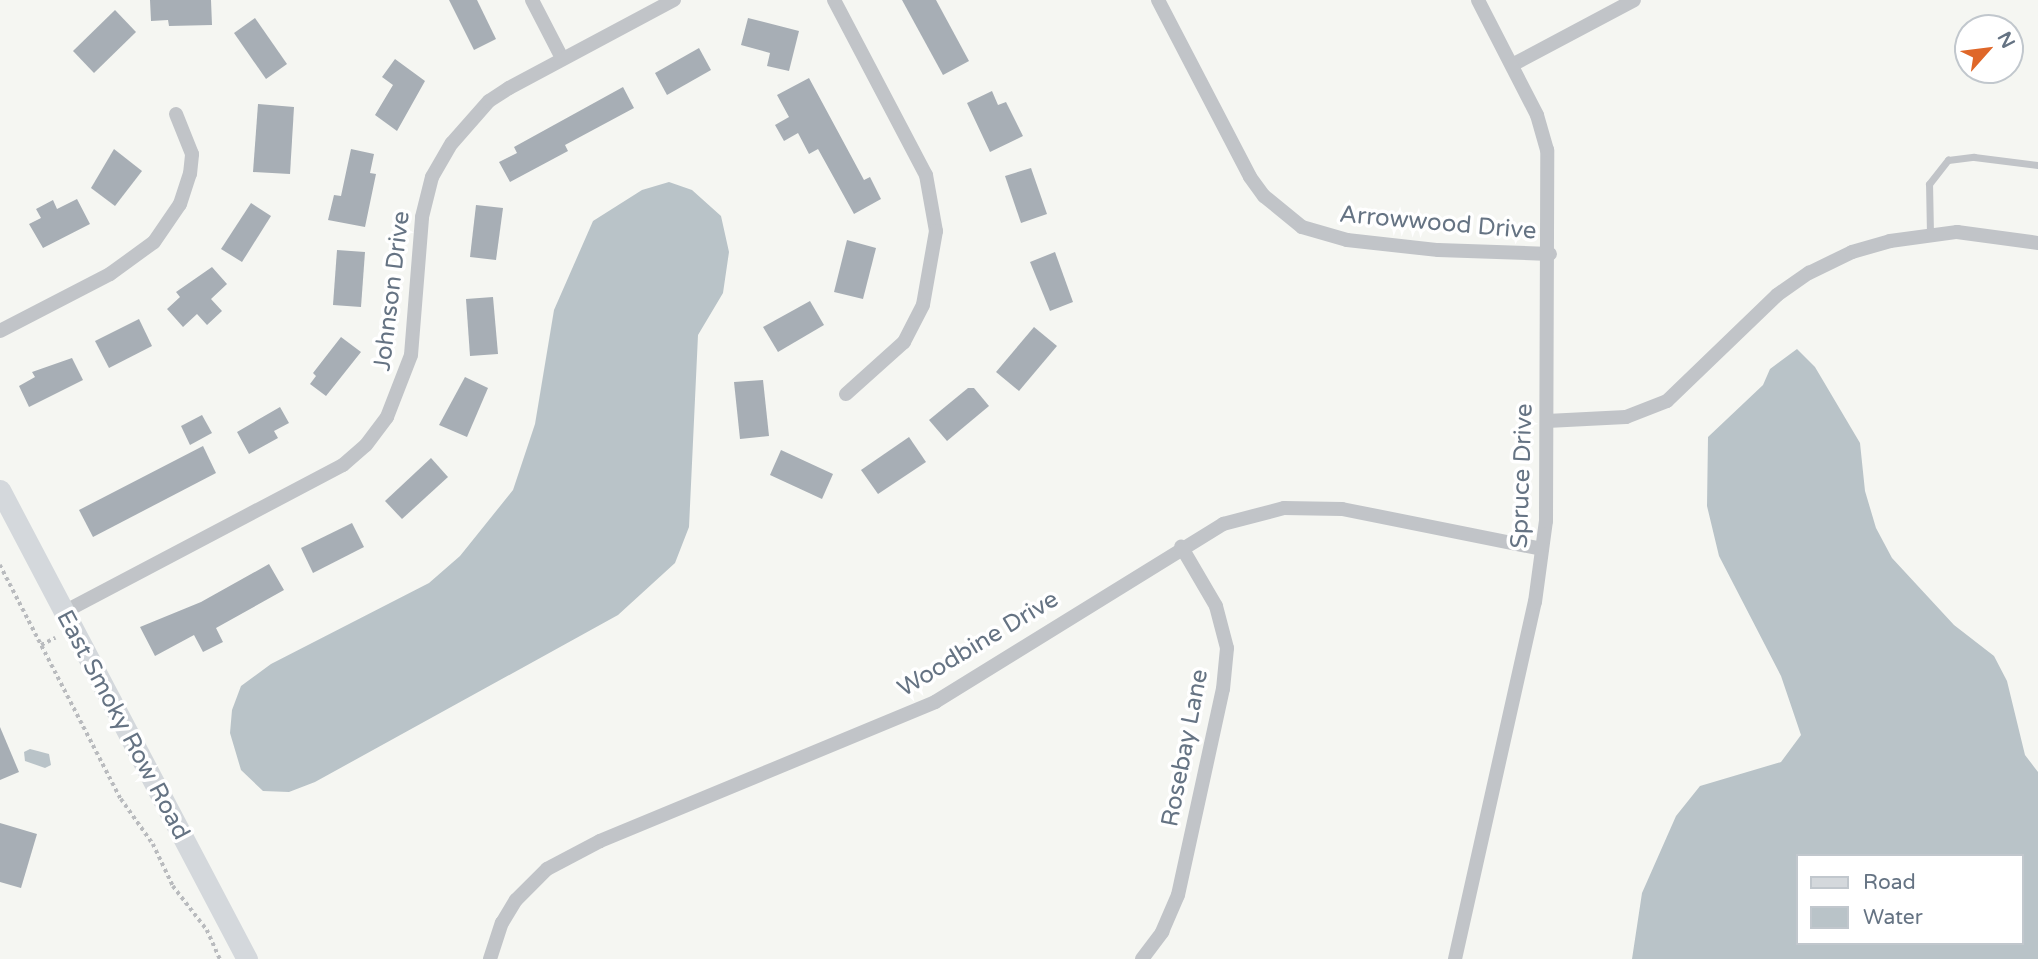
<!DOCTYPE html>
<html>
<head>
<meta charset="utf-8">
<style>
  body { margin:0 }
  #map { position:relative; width:2038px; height:959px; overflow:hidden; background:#f5f6f2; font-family:"Varela Round",sans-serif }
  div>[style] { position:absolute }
  .water>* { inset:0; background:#b9c3c8 }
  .building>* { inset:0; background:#a7aeb5 }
  .path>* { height:3.5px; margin-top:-1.75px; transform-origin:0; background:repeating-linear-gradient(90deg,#b9bbbe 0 3.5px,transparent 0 7px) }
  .lane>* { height:7px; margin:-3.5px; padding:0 3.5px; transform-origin:3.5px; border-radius:3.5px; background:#c1c4c8 }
  .street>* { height:14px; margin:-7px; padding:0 7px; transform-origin:7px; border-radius:7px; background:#c1c4c8 }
  .secondary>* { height:21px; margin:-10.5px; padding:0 10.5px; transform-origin:10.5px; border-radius:10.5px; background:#d4d8dc }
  span { translate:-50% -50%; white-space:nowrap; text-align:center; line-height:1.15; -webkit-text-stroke:7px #fff; paint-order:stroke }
  .street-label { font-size:24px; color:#657383 }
  .legend { position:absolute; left:1796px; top:854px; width:228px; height:91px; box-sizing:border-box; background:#fff; border:2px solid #c1c7cd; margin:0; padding:9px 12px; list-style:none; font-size:21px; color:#657383 }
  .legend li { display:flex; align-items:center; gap:14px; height:35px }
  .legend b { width:35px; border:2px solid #c1c7cd }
  .north { position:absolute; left:1954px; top:14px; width:70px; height:70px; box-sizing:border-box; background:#fff; border:2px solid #c1c7cd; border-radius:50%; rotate:62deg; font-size:19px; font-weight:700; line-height:28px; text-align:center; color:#657383 }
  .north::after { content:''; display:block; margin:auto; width:24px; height:32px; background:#df6729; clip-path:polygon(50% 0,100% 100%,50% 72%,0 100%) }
</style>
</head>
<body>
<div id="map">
  <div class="water">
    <i style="clip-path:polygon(669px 182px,692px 190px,721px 216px,729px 252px,723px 293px,698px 335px,689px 527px,675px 563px,618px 615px,315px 782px,289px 792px,263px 791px,241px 770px,230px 733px,232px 710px,241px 686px,271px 664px,429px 583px,460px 556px,513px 490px,535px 424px,554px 310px,593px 221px,642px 190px)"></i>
    <i style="clip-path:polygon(evenodd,1797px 349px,1815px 367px,1860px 443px,1865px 491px,1876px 528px,1892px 558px,1954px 625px,1994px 656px,2007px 681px,2025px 755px,2038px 772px,2038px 959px,1632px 959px,1642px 893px,1676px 816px,1700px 786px,1781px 762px,1801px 735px,1781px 676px,1719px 556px,1707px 506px,1708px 437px,1763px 385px,1770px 369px,1797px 349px,1798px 856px,2022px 856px,2022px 943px,1798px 943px,1798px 856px)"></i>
    <i style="clip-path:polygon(30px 749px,49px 754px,51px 765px,45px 768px,25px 761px,24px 752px)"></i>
  </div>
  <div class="building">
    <i style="clip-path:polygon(150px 0,211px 0,212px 25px,169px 26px,168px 20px,151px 21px)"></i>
    <i style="clip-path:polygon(449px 0,477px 0,496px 39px,474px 50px)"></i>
    <i style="clip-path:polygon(902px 0,936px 0,969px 61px,943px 75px)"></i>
    <i style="clip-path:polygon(115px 10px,136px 32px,94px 73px,73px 51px)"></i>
    <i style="clip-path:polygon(255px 18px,287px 64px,266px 79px,234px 33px)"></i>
    <i style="clip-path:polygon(748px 18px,799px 31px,789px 71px,767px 66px,770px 53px,741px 45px)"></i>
    <i style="clip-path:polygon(699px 48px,711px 70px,667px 95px,655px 73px)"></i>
    <i style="clip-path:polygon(395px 59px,425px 81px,397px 131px,375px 115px,393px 85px,382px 77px)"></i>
    <i style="clip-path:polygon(809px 78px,864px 180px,870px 177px,881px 199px,854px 214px,818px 149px,809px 154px,798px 133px,784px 141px,775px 125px,789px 117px,777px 95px)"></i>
    <i style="clip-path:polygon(623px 87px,634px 108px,565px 145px,568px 151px,510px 182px,499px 162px,517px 153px,514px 147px)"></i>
    <i style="clip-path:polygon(992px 91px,998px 105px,1006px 102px,1023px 136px,990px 152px,967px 103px)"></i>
    <i style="clip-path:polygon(258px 104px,294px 107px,290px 174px,253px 172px)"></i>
    <i style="clip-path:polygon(114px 149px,142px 171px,115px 206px,91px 188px)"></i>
    <i style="clip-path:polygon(351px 149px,374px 154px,370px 173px,376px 174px,365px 227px,328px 220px,334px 195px,341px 196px)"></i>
    <i style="clip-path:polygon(1031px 168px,1047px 214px,1021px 223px,1005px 176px)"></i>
    <i style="clip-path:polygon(77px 199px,90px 224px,43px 248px,29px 224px,41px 218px,36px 209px,53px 200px,57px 209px)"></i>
    <i style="clip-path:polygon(251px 203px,271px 216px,242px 262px,221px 249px)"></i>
    <i style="clip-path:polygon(476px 205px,503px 208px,496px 260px,470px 257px)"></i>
    <i style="clip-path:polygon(847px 240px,876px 248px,863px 299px,834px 292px)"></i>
    <i style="clip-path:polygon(337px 250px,365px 252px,361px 307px,333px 305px)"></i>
    <i style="clip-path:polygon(1055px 252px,1073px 302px,1050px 311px,1030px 262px)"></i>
    <i style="clip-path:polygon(212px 267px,227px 284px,211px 299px,222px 311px,207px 325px,197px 314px,183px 327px,167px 309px,180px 297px,176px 292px)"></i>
    <i style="clip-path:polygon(493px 297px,498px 354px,470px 356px,466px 299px)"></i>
    <i style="clip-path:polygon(810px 301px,824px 325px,778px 352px,763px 327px)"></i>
    <i style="clip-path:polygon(139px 319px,152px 346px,109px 368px,95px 341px)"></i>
    <i style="clip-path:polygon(1034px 327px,1057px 346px,1019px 391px,996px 372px)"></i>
    <i style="clip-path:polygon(341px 337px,361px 352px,326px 396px,310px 384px,316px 376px,313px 373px)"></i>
    <i style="clip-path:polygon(72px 358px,83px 380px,29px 407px,19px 386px,35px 377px,32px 372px)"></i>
    <i style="clip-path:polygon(465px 377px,488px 388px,467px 437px,439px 425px)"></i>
    <i style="clip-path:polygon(763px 380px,769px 436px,740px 439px,734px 382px)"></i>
    <i style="clip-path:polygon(968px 388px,974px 388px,989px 406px,947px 441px,929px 420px)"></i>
    <i style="clip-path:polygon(280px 407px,289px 423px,274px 431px,278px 438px,249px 454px,237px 432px)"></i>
    <i style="clip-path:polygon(202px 415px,212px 433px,190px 445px,181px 426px)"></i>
    <i style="clip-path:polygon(909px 437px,926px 462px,878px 494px,861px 470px)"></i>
    <i style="clip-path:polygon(203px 446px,216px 473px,93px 537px,79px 510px)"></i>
    <i style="clip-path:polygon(781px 450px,833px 474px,822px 499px,770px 475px)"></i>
    <i style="clip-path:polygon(431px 458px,448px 477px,402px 519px,385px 501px)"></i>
    <i style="clip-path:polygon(352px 523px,364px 547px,313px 573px,301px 548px)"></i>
    <i style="clip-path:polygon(269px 564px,284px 590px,216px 628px,223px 642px,203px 652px,194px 635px,155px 656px,140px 627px,201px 602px)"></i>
    <i style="clip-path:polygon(0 727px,19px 772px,0 780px)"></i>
    <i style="clip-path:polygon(0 823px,37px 834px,21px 888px,0 882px)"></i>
  </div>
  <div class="path">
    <i style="left:0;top:565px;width:263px;rotate:62.7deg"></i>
    <i style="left:121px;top:799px;width:55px;rotate:54.6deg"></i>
    <i style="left:153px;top:844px;width:47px;rotate:64.5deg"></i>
    <i style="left:173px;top:886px;width:56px;rotate:52.3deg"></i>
    <i style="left:207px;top:930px;width:32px;rotate:66deg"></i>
    <i style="left:41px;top:645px;width:16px;rotate:-27deg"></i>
  </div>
  <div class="lane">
    <i style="left:1930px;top:234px;width:50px;rotate:-91.1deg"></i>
    <i style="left:1929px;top:184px;width:31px;rotate:-52deg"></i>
    <i style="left:1948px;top:160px;width:26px;rotate:-7deg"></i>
    <i style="left:1974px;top:157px;width:64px;rotate:7.1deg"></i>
  </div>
  <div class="street">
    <i style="left:532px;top:0;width:65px;rotate:62.7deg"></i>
    <i style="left:834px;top:0;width:198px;rotate:62.3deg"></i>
    <i style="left:926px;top:175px;width:57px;rotate:79.9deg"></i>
    <i style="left:936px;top:231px;width:75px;rotate:100deg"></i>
    <i style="left:923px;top:305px;width:42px;rotate:117.2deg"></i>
    <i style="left:904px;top:342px;width:78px;rotate:138.1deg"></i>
    <i style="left:1158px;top:0;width:199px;rotate:62.5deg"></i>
    <i style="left:1250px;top:177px;width:24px;rotate:54deg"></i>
    <i style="left:1264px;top:196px;width:49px;rotate:39.2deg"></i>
    <i style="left:1302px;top:227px;width:47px;rotate:16.1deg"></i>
    <i style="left:1347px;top:240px;width:92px;rotate:6.3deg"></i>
    <i style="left:1438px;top:250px;width:112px;rotate:2deg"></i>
    <i style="left:1512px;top:65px;width:138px;rotate:-28deg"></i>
    <i style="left:0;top:331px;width:124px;rotate:-27.4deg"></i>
    <i style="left:110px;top:274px;width:54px;rotate:-36deg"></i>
    <i style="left:154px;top:242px;width:46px;rotate:-55.6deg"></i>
    <i style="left:180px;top:204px;width:32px;rotate:-72deg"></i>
    <i style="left:190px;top:174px;width:20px;rotate:-84deg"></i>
    <i style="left:192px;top:154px;width:43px;rotate:-111.8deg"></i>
    <i style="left:1547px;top:421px;width:79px;rotate:-2.9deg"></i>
    <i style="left:1626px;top:417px;width:44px;rotate:-21.3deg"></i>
    <i style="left:1667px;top:401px;width:153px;rotate:-43.9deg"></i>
    <i style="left:1777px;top:295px;width:39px;rotate:-35deg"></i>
    <i style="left:1809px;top:273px;width:48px;rotate:-26deg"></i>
    <i style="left:1852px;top:252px;width:40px;rotate:-16deg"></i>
    <i style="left:1890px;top:241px;width:68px;rotate:-7.7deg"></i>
    <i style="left:1957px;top:232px;width:82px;rotate:7.7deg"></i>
    <i style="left:64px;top:612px;width:315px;rotate:-27.8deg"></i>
    <i style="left:343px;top:465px;width:30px;rotate:-41deg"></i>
    <i style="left:366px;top:445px;width:35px;rotate:-53deg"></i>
    <i style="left:387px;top:417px;width:66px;rotate:-68.8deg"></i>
    <i style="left:411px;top:355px;width:138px;rotate:-85.4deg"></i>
    <i style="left:422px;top:217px;width:41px;rotate:-76deg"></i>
    <i style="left:432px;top:177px;width:39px;rotate:-60deg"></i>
    <i style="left:452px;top:143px;width:56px;rotate:-48.6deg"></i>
    <i style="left:489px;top:101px;width:24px;rotate:-33deg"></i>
    <i style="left:509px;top:88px;width:187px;rotate:-28.1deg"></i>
    <i style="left:490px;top:959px;width:38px;rotate:-72deg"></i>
    <i style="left:502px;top:923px;width:27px;rotate:-59deg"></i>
    <i style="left:516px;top:900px;width:44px;rotate:-45deg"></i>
    <i style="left:547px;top:869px;width:60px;rotate:-27.8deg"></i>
    <i style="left:600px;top:841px;width:363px;rotate:-22.5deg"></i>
    <i style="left:935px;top:702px;width:339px;rotate:-31.7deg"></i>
    <i style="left:1223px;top:524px;width:63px;rotate:-14.7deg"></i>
    <i style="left:1284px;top:508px;width:58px;rotate:1deg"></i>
    <i style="left:1342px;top:509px;width:204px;rotate:11.3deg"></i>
    <i style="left:1142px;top:959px;width:34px;rotate:-53deg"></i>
    <i style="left:1162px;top:932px;width:40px;rotate:-66.6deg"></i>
    <i style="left:1178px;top:895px;width:211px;rotate:-77.7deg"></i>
    <i style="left:1223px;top:689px;width:41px;rotate:-84.4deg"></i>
    <i style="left:1227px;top:648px;width:43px;rotate:-104.7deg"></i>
    <i style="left:1216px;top:606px;width:69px;rotate:-120.3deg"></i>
    <i style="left:1455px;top:959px;width:366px;rotate:-77.4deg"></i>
    <i style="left:1535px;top:602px;width:82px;rotate:-82.3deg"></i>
    <i style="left:1546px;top:521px;width:371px;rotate:-89.8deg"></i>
    <i style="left:1547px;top:150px;width:36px;rotate:-106deg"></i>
    <i style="left:1537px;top:115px;width:129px;rotate:-117.2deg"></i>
  </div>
  <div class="secondary">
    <i style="left:0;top:490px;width:530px;rotate:62.23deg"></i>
  </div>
  <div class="street-label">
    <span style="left:1438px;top:223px;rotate:5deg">Arrowwood Drive</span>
    <span style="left:392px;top:291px;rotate:-83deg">Johnson Drive</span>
    <span style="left:1522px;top:476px;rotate:-88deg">Spruce Drive</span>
    <span style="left:978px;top:644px;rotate:-31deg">Woodbine Drive</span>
    <span style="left:123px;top:725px;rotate:62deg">East Smoky Row Road</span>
    <span style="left:1185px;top:748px;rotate:-79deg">Rosebay Lane</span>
  </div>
  <ul class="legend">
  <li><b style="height:9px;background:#d4d8dc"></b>Road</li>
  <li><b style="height:19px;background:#b9c3c8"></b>Water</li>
  </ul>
  <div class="north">N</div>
</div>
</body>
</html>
